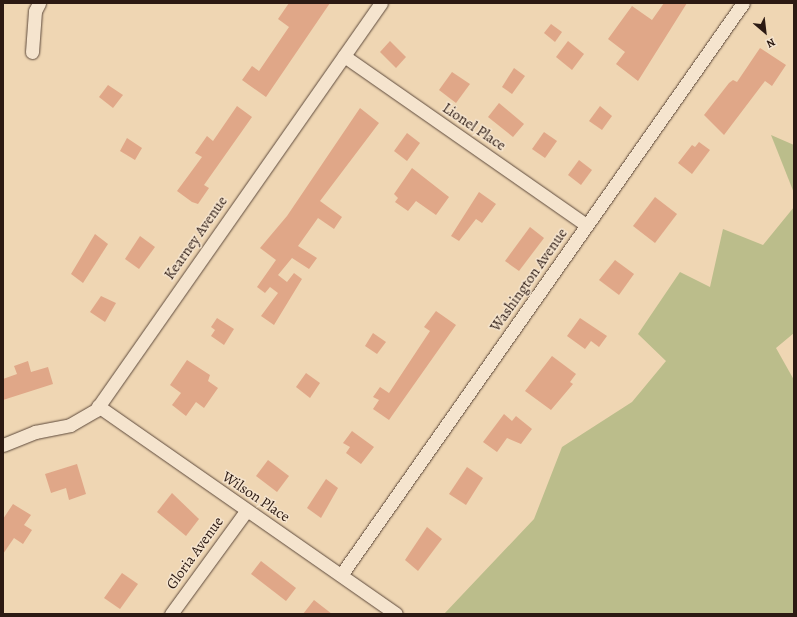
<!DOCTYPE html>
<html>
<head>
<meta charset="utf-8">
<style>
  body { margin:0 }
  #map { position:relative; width:797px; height:617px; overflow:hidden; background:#efd6b3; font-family:Alegreya,serif }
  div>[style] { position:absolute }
  .green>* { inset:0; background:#bbbd8b }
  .building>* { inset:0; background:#e0a788 }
  .roads { filter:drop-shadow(0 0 1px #5d493b) drop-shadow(0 0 1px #5d493b) }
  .minor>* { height:13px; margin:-6.5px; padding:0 6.5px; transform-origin:6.5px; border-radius:6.5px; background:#f5e4ce }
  span { translate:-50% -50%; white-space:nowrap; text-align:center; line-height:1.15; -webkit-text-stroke:3px #f5e4ce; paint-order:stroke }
  .street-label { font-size:15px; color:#2c1a13 }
  .frame { position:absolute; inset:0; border:4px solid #2c1a13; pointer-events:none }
  .north { position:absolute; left:745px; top:12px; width:40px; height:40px; -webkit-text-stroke:3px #f5e4ce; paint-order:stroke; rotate:152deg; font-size:11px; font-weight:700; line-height:16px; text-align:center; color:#2c1a13 }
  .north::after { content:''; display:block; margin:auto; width:14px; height:18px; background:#2c1a13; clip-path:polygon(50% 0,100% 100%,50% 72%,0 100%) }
</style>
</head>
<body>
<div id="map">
  <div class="green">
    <i style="clip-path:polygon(771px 135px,794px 145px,794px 193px)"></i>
    <i style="clip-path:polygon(794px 207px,794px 333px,776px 348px,794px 380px,794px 614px,444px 614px,534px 519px,562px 447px,632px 402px,666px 361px,638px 334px,680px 272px,710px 287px,723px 229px,763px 245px)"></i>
  </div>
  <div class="building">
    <i style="clip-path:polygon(289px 3px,330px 3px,266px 97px,242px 80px,252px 66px,259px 71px,289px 27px,278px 19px)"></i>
    <i style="clip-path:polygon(664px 3px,687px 3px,638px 81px,616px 64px,625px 52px,608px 39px,632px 6px,652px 20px)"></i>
    <i style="clip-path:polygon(551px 24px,562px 32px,555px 42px,544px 33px)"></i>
    <i style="clip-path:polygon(390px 41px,406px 57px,396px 68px,380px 52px)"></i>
    <i style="clip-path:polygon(568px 41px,584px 54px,572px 70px,556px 57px)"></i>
    <i style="clip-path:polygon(760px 48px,786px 65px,772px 86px,765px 81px,724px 135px,704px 115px,729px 83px,733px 80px,737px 82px)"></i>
    <i style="clip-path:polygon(514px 68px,525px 76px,512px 94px,502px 87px)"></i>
    <i style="clip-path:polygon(452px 72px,470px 84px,456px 103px,439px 90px)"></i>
    <i style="clip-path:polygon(108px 85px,123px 95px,113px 108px,99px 97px)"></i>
    <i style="clip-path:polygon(499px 103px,524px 124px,513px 137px,488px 117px)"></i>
    <i style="clip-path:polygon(237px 106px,252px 117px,204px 185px,209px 188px,198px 204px,192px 202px,177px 191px,202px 157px,195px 153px,207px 136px,213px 141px)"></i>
    <i style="clip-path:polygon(600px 106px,612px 116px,602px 130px,589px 121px)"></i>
    <i style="clip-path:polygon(360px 108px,379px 123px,320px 201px,342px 217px,334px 229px,318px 218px,298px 246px,317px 258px,309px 269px,292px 258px,278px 275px,287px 282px,294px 273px,302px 279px,274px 325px,261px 316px,278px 293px,270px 287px,265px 293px,257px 287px,276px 260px,260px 248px,287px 216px)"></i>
    <i style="clip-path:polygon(544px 132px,557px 141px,545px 158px,532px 149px)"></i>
    <i style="clip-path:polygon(407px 133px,420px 143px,407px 161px,394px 151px)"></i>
    <i style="clip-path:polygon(127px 138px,142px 148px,135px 160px,120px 151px)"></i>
    <i style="clip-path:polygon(699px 142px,710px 150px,692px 174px,678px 163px,692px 145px,695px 147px)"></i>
    <i style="clip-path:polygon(579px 160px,592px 170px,581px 185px,568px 175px)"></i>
    <i style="clip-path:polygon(412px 168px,449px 197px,436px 215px,416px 201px,408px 211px,395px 202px,398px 198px,394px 194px)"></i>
    <i style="clip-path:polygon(479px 192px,496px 204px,482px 223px,476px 219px,459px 241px,451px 236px)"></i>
    <i style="clip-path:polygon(655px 197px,677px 214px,655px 243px,633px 226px)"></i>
    <i style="clip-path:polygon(530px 227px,544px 238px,519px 271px,505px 261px)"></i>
    <i style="clip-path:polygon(95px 234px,108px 244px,83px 283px,71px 274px)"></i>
    <i style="clip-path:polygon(140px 236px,155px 247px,139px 269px,125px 259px)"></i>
    <i style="clip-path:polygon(615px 260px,634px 274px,619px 295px,599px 280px)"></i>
    <i style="clip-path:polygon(101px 296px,116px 303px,105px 322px,90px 312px)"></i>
    <i style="clip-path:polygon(436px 311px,456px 325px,389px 420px,373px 409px,379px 400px,373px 397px,380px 387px,389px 393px,430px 331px,424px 327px)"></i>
    <i style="clip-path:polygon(217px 318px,234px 329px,224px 345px,211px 336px,215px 330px,211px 327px)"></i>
    <i style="clip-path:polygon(580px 318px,607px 336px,599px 347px,591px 341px,585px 349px,567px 336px)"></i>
    <i style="clip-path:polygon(373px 333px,386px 342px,377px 354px,365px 346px)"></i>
    <i style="clip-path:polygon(552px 356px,576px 374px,570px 382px,573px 384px,551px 410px,525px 391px)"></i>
    <i style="clip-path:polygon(187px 360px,210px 375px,208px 381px,218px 388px,204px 408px,196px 402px,186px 416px,172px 405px,181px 393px,170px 385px)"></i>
    <i style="clip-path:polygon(28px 361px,31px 372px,48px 367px,53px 384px,3px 400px,3px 379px,17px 374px,14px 366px)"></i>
    <i style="clip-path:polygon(306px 373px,320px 383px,310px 398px,296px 387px)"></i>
    <i style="clip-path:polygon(504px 414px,512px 421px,516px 416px,532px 429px,521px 444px,507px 438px,497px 452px,483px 442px)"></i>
    <i style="clip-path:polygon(352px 431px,374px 447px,361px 464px,346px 453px,350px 447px,343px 443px)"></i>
    <i style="clip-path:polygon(268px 460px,289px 476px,277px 492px,256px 476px)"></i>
    <i style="clip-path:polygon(77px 464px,86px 494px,69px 500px,66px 488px,51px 493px,45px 474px)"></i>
    <i style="clip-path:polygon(467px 467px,483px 478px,466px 505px,449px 494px)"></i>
    <i style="clip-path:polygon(326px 479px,338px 488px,321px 518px,307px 508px)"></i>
    <i style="clip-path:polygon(172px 493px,199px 519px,186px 536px,157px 512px)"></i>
    <i style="clip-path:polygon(13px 504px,31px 515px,24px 525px,32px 530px,23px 544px,14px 538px,3px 554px,3px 519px)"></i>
    <i style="clip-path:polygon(427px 527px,442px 539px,418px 571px,405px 560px)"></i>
    <i style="clip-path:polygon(261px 561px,296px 588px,286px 601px,251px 574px)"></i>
    <i style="clip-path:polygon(122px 573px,138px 584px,120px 609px,104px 598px)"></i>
    <i style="clip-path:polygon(314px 600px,332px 614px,303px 614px)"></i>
  </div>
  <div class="roads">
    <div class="minor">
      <i style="left:32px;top:52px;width:41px;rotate:-85.8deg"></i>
      <i style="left:35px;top:11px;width:9px;rotate:-63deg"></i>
      <i style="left:344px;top:56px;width:295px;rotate:34.9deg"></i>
      <i style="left:98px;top:406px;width:363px;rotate:34.9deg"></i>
      <i style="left:3px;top:445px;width:35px;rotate:-22deg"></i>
      <i style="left:35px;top:432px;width:36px;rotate:-11deg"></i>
      <i style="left:70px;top:425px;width:30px;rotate:-30deg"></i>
      <i style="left:96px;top:410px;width:497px;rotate:-55deg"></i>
      <i style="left:341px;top:575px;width:699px;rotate:-54.9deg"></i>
      <i style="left:171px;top:614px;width:127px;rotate:-53.9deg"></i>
    </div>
  </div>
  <div class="street-label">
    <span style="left:474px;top:127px;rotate:34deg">Lionel Place</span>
    <span style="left:196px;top:238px;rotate:-55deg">Kearney Avenue</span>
    <span style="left:529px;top:280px;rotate:-55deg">Washington Avenue</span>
    <span style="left:256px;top:497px;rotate:34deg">Wilson Place</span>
    <span style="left:195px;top:553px;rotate:-54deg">Gloria Avenue</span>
  </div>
  <div class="frame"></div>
  <div class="north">N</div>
</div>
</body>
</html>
